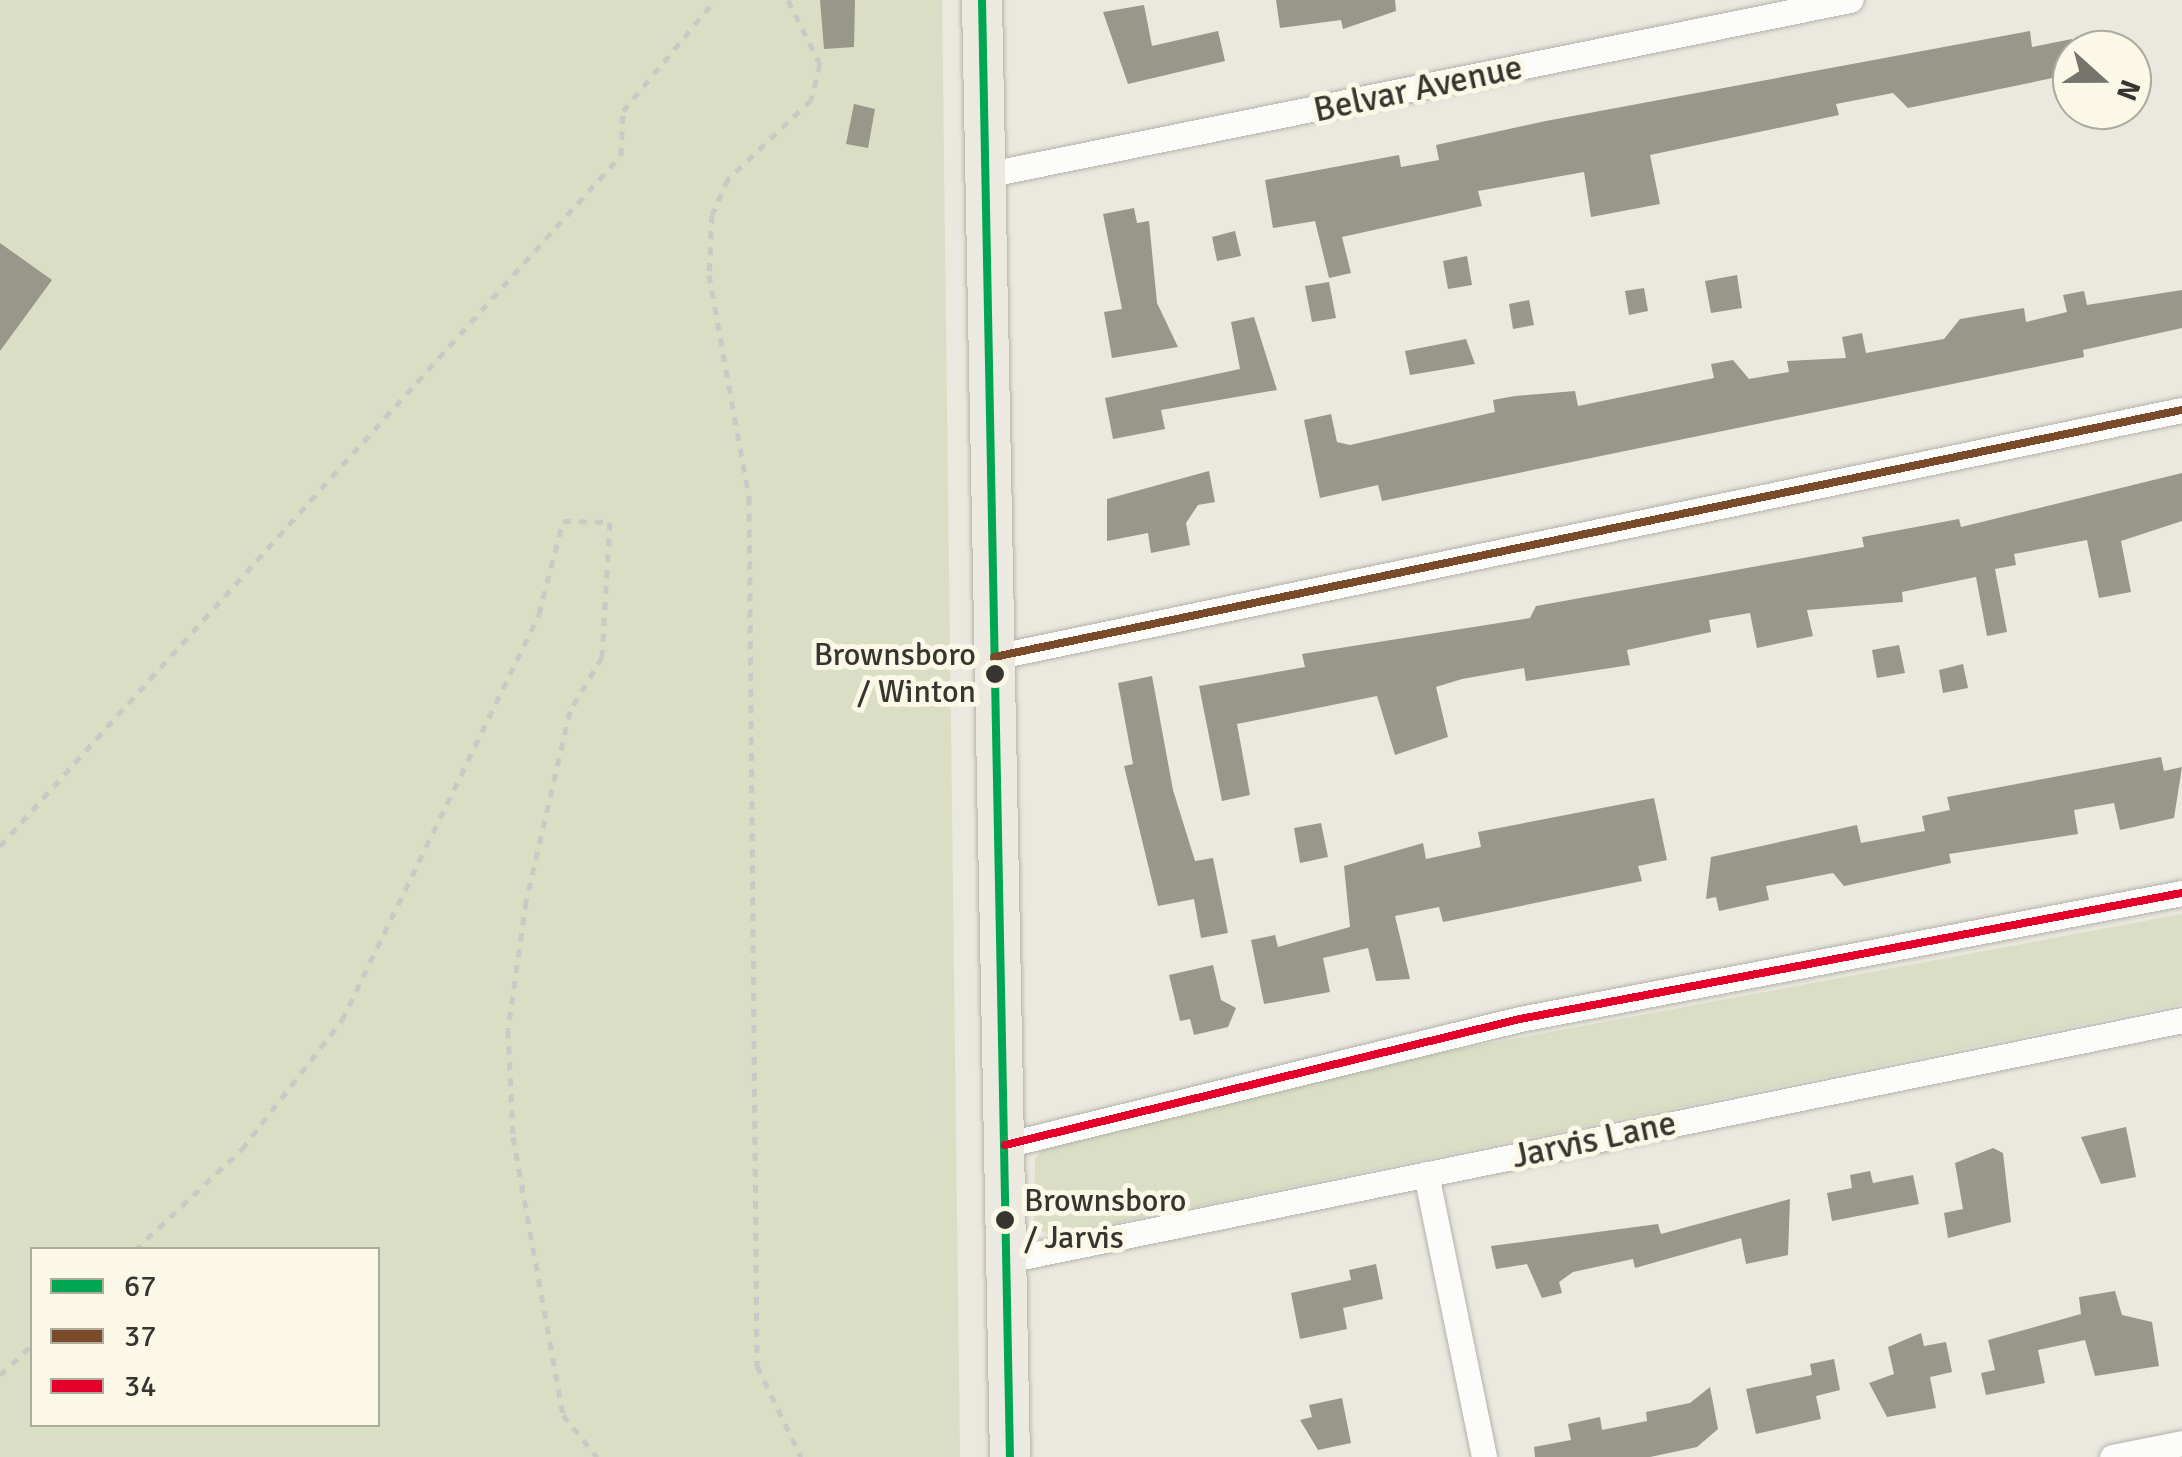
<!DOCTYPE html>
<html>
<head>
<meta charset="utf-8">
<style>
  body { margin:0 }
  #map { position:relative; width:2182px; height:1457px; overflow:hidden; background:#eae8df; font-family:Signika,sans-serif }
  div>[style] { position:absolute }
  .green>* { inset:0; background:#dadec4 }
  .building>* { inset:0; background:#99968a }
  .path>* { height:5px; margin-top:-2.5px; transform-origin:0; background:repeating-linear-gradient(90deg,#cac9c6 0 8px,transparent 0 16px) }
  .roads { filter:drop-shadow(0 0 2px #b4b2ab) drop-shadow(0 0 2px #b4b2ab) }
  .street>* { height:25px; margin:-12.5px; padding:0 12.5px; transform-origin:12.5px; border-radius:12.5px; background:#fcfcfa }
  .primary>* { height:40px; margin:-20px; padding:0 20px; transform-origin:20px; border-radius:20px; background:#ece9e1 }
  .bus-1>* { height:8px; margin:-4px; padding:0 4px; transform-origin:4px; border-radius:4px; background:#00a651 }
  .bus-2>* { height:8px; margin:-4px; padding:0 4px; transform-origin:4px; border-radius:4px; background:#7a4b2a }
  .bus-3>* { height:8px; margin:-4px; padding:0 4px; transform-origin:4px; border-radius:4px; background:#e4002b }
  .dots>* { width:28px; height:28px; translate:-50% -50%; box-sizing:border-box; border:5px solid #fcf8e8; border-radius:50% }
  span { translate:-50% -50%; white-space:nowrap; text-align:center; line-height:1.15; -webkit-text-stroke:10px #fcf8e8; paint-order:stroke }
  .bus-label { font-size:32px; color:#37352f }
  .right { translate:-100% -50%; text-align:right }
  .left { translate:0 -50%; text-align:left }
  .street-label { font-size:35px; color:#37352f }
  .legend { position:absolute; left:30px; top:1247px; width:350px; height:180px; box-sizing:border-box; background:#fcf8e8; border:2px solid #adaa9e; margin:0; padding:12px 18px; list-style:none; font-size:30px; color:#37352f }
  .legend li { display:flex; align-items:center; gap:20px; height:50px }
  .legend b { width:50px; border:2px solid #adaa9e }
  .north { position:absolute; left:2052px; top:30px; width:100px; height:100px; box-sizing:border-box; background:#fcf8e8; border:2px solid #adaa9e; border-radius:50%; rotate:111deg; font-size:28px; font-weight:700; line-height:40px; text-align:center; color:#37352f }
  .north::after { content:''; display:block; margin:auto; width:35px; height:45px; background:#76746d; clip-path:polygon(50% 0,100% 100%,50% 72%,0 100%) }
</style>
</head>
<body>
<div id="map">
  <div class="green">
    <i style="clip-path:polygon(evenodd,0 0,942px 0,960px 1457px,0 1457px,0 0,32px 1250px,378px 1250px,378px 1424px,32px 1424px,32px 1250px)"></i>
    <i style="clip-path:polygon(2182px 914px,2182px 1004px,1051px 1236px,1034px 1227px,1035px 1159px,1047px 1143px,1374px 1065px)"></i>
  </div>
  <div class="building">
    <i style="clip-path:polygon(820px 0,855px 0,854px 47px,824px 49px)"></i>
    <i style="clip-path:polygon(1276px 0,1395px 0,1396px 11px,1343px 29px,1341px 20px,1280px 28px)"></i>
    <i style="clip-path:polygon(1144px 5px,1152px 46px,1218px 31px,1225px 61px,1128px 84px,1103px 12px)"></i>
    <i style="clip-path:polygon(2030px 31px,2032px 47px,2072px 39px,2072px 74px,1908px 108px,1893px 93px,1836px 104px,1839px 115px,1650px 155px,1660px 204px,1591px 217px,1584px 172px,1478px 191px,1482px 206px,1342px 237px,1351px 273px,1329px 278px,1315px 221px,1273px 228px,1265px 180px,1399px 155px,1401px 167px,1439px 160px,1436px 145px,1546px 121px)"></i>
    <i style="clip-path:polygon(854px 104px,875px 109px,868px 148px,846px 144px)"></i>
    <i style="clip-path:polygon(1134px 208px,1137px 223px,1149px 221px,1157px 303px,1178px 347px,1112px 358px,1104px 312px,1122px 309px,1103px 214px)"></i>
    <i style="clip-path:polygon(1235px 231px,1241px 256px,1217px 261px,1212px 237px)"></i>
    <i style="clip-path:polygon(0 243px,52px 280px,0 351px)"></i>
    <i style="clip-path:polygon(1467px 256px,1472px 285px,1448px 289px,1443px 261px)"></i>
    <i style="clip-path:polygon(1737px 275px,1742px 308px,1711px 313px,1705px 281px)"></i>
    <i style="clip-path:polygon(1329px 282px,1336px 318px,1312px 322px,1305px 286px)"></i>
    <i style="clip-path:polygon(1644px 288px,1648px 311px,1629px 315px,1625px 291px)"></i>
    <i style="clip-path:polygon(2182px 290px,2182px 328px,2083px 350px,2084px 357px,1382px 501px,1378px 485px,1320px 498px,1304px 420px,1331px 414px,1337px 442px,1350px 445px,1495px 412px,1493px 400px,1515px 396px,1575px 391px,1578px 406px,1714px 378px,1711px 364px,1733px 360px,1749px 379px,1789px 372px,1787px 361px,1846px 358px,1842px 337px,1862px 333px,1866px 353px,1944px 339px,1960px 319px,2024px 308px,2026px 322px,2067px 312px,2063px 295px,2084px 291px,2087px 305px)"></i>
    <i style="clip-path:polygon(1529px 300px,1534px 325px,1513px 329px,1509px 304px)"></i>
    <i style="clip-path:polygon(1254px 317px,1277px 390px,1161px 410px,1165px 429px,1113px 439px,1105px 398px,1240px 369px,1231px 322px)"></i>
    <i style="clip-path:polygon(1466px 339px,1475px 364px,1410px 375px,1405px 351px)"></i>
    <i style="clip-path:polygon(1209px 471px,1215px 502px,1198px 505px,1186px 523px,1190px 545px,1151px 553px,1148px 533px,1107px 541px,1107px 499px)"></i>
    <i style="clip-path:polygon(2182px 473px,2182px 521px,2121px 541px,2131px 592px,2099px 598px,2087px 540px,2014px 554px,2016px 565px,1995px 569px,2007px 632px,1987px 636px,1976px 577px,1902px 592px,1903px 602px,1807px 610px,1813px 636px,1757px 648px,1750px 613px,1709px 620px,1711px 632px,1627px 650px,1630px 665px,1526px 681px,1524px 668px,1462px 679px,1436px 687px,1448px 737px,1395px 755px,1377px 696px,1237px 724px,1250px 795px,1222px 801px,1199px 686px,1305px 667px,1302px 654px,1530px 618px,1536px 606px,1864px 547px,1862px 537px,1959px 519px,1961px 527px)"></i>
    <i style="clip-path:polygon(1899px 645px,1905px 673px,1877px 678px,1872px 650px)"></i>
    <i style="clip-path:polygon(1963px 664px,1968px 688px,1943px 693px,1939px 670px)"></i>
    <i style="clip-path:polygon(1152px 676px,1173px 790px,1195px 861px,1213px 858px,1228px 933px,1201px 938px,1194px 899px,1158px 906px,1124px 766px,1133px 764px,1118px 683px)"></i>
    <i style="clip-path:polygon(2161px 757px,2164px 771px,2182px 767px,2174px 818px,2120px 830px,2114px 803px,2074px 810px,2078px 834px,1949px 854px,1951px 863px,1844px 886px,1833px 873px,1766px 886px,1769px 900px,1719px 911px,1716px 897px,1706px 899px,1711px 857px,1857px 825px,1861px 843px,1925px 831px,1922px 816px,1950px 810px,1947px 797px)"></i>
    <i style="clip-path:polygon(1654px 798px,1667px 860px,1638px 866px,1642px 881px,1443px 922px,1439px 907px,1395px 916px,1410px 979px,1376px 981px,1368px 948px,1323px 958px,1330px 992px,1264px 1004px,1251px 940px,1275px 935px,1278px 947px,1350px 927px,1344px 866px,1423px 843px,1426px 859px,1481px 847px,1478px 832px)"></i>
    <i style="clip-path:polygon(1321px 823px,1328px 857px,1300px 863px,1294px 828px)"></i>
    <i style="clip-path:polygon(1213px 965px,1221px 1000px,1236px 1008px,1228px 1027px,1194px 1035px,1190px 1019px,1180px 1021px,1169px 975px)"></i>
    <i style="clip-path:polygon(2126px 1127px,2136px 1177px,2101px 1184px,2081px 1137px)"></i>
    <i style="clip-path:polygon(1993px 1148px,2003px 1153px,2011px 1222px,1948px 1238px,1944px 1213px,1963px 1209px,1955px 1163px)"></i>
    <i style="clip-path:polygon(1870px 1171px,1873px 1183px,1913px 1175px,1919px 1204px,1832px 1221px,1827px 1193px,1852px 1188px,1850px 1175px)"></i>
    <i style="clip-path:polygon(1790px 1199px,1788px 1255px,1746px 1264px,1741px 1238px,1635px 1268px,1633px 1259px,1573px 1272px,1559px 1282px,1562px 1293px,1542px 1298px,1527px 1264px,1496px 1269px,1491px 1246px,1658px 1224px,1661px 1234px)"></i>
    <i style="clip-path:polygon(1376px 1264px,1383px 1299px,1343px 1308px,1347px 1329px,1300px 1339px,1291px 1293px,1351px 1280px,1349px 1270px)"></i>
    <i style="clip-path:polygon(2115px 1291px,2122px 1315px,2152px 1322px,2159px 1366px,2095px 1376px,2085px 1340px,2038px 1350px,2045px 1383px,1986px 1395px,1981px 1373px,1995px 1370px,1988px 1340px,2081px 1314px,2079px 1297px)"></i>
    <i style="clip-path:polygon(1921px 1333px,1924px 1346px,1946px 1342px,1952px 1372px,1930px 1377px,1936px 1408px,1887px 1417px,1869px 1383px,1894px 1374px,1888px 1347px)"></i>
    <i style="clip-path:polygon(1834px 1359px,1840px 1390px,1816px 1396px,1821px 1419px,1756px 1434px,1746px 1389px,1812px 1375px,1810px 1364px)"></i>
    <i style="clip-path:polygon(1710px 1387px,1718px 1429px,1697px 1447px,1650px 1457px,1535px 1457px,1534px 1447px,1571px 1440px,1568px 1424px,1600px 1417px,1602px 1430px,1647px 1421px,1646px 1412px,1690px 1403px)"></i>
    <i style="clip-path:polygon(1342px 1398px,1351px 1443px,1318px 1450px,1300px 1420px,1312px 1417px,1309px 1405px)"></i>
  </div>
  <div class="path">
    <i style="left:788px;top:0;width:72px;rotate:63.4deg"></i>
    <i style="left:820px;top:64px;width:37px;rotate:104deg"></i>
    <i style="left:811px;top:100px;width:115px;rotate:136.4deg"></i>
    <i style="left:728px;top:179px;width:39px;rotate:114deg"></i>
    <i style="left:712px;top:215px;width:60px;rotate:92.9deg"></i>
    <i style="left:709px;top:275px;width:226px;rotate:79.8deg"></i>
    <i style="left:749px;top:497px;width:869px;rotate:89.47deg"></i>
    <i style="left:757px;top:1366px;width:101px;rotate:64.2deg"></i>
    <i style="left:0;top:846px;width:929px;rotate:-48.05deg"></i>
    <i style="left:621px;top:155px;width:44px;rotate:-87.4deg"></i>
    <i style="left:623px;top:111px;width:144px;rotate:-50.3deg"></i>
    <i style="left:135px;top:1250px;width:147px;rotate:-43.3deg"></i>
    <i style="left:242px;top:1149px;width:163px;rotate:-52.2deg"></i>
    <i style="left:342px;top:1020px;width:451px;rotate:-64.1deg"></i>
    <i style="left:539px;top:614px;width:96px;rotate:-75.5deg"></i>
    <i style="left:563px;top:521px;width:47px;rotate:1.2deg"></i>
    <i style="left:610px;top:522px;width:135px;rotate:93.4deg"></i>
    <i style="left:602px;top:657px;width:63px;rotate:120.7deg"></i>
    <i style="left:570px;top:711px;width:195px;rotate:103deg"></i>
    <i style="left:526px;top:901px;width:130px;rotate:97.9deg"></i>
    <i style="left:508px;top:1030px;width:107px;rotate:87.3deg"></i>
    <i style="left:513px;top:1137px;width:282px;rotate:79.8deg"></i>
    <i style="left:563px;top:1415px;width:54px;rotate:51deg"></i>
    <i style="left:0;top:1375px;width:44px;rotate:-43.2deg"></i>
  </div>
  <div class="roads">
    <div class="street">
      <i style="left:985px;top:175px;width:883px;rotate:-11.44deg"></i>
      <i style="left:994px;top:657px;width:1213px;rotate:-11.75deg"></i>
      <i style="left:1005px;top:1145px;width:530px;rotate:-13.75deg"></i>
      <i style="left:1520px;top:1019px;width:674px;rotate:-10.78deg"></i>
      <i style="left:1426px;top:1174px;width:289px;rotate:78.4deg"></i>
      <i style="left:1007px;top:1260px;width:1199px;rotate:-11.54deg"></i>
      <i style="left:2112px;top:1457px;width:71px;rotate:-11.3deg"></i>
    </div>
    <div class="primary">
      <i style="left:982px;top:0;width:1457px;rotate:88.9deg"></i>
    </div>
  </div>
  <div class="bus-1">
    <i style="left:982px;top:0;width:1457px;rotate:88.9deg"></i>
  </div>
  <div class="bus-2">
    <i style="left:994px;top:657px;width:1213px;rotate:-11.75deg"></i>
  </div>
  <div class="bus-3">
    <i style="left:1005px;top:1145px;width:530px;rotate:-13.75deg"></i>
    <i style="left:1520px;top:1019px;width:674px;rotate:-10.78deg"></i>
  </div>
  <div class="dots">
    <i style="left:995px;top:674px;background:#37352f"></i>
    <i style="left:1005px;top:1220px;background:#37352f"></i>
  </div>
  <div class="bus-label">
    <span class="right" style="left:976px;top:674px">Brownsboro<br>/ Winton</span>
    <span class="left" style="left:1024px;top:1220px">Brownsboro<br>/ Jarvis</span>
  </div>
  <div class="street-label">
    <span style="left:1418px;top:89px;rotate:-12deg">Belvar Avenue</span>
    <span style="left:1594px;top:1140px;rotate:-12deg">Jarvis Lane</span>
  </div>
  <ul class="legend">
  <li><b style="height:12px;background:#00a651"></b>67</li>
  <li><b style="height:12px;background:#7a4b2a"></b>37</li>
  <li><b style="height:12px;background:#e4002b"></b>34</li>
  </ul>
  <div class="north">N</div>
</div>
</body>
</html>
